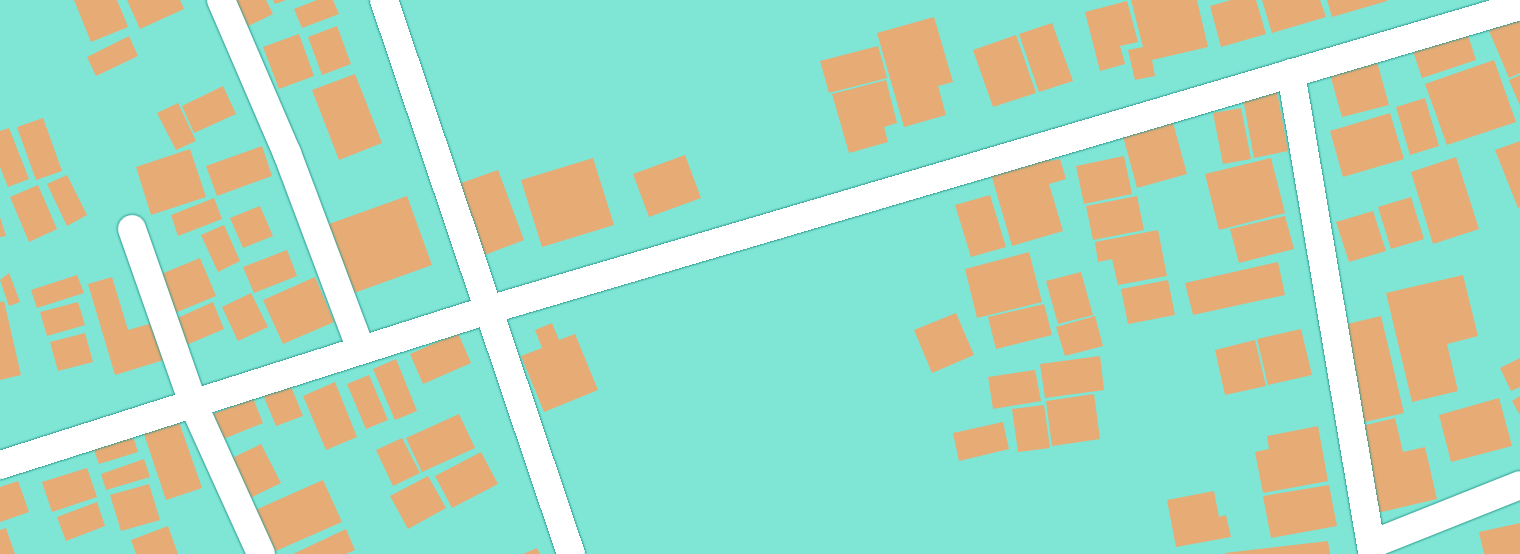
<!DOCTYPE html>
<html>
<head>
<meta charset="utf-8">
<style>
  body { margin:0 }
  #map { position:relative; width:1520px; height:554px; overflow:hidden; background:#7fe6d6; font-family:Lato,sans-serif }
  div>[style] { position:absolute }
  .building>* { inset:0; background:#e7ab75 }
  .roads { filter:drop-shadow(0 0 1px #29998b) drop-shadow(0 0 1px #29998b) }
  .street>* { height:28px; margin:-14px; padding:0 14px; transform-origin:14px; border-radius:14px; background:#fff }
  span { translate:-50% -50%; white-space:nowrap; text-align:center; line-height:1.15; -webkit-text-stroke:4px #cdfdf4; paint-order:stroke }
</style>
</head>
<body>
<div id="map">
  <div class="building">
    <i style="clip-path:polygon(74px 0,117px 0,128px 27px,91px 42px)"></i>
    <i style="clip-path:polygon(127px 0,180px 0,184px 9px,140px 29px)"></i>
    <i style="clip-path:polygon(227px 0,266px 0,273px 14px,238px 31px)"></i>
    <i style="clip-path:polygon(273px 0,286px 0,275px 4px)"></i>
    <i style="clip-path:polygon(317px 0,333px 0,339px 14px,302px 28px,294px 9px)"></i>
    <i style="clip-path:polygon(1131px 0,1197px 0,1208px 47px,1152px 60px,1155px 76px,1135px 80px,1128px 50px,1143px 47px)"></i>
    <i style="clip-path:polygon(1231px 0,1256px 0,1266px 34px,1221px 47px,1210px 6px)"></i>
    <i style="clip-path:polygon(1262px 0,1320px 0,1326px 17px,1272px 33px)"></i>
    <i style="clip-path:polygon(1327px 0,1387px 0,1387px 1px,1332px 17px)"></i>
    <i style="clip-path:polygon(1127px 1px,1138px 42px,1120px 46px,1125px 64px,1100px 71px,1085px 12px)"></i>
    <i style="clip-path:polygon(1520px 11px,1520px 73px,1509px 78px,1487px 26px)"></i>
    <i style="clip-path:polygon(934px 17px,953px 82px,938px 86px,946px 115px,904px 127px,877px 33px)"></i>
    <i style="clip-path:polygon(1052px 23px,1073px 81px,1039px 92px,1019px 34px)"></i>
    <i style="clip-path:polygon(337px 26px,351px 64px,322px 75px,308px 37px)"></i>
    <i style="clip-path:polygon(1466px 29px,1476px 60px,1422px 78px,1412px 48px)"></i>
    <i style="clip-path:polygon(299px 34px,314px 76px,279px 89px,263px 47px)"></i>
    <i style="clip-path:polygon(1016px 35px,1036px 93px,993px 107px,973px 50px)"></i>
    <i style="clip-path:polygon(129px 36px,138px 56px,96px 76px,87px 57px)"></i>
    <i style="clip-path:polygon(878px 46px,887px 78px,829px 93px,820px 61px)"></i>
    <i style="clip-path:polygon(1374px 51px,1389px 105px,1342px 117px,1327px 64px)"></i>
    <i style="clip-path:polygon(1494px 60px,1516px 122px,1447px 145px,1425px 84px)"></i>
    <i style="clip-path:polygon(355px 74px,382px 143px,339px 160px,312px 90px)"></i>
    <i style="clip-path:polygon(1520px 75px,1520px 106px,1509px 80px)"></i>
    <i style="clip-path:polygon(886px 80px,897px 123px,884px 127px,888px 142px,849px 153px,832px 94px)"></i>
    <i style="clip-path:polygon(223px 86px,236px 114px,194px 133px,182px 106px)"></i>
    <i style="clip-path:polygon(1276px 87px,1288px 151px,1254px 158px,1242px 93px)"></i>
    <i style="clip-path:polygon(1425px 98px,1439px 146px,1410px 155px,1396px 107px)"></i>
    <i style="clip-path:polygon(178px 103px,196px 141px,176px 150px,157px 113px)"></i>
    <i style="clip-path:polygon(1241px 108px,1251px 159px,1223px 164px,1213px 113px)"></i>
    <i style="clip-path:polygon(1170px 112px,1187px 174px,1137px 188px,1120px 125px)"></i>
    <i style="clip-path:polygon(1390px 113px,1404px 159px,1343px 177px,1330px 131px)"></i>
    <i style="clip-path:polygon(43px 118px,62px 171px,36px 180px,17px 127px)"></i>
    <i style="clip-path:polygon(9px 128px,29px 179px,8px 187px,0 167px,0 131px)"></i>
    <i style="clip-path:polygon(1520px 141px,1520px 207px,1518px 208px,1495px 150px)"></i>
    <i style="clip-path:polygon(262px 146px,272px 176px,217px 196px,206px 166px)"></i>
    <i style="clip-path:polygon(190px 149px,206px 197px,151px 215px,136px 167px)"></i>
    <i style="clip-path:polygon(1047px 150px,1050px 161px,1060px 159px,1066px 179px,1049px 184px,1063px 231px,1012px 246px,989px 167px)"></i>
    <i style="clip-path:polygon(685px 155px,701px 198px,649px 217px,633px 174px)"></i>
    <i style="clip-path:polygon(1124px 156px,1132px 194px,1084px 204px,1076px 166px)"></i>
    <i style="clip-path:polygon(1456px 157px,1479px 229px,1433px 244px,1411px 172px)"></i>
    <i style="clip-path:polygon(593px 158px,614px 225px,542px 247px,521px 180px)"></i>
    <i style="clip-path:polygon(1271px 158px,1285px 213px,1219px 230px,1205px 174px)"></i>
    <i style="clip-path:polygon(498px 170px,524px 240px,477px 258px,450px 187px)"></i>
    <i style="clip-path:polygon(67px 175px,87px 215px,67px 226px,47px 184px)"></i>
    <i style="clip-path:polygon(38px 185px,57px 229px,29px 242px,10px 197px)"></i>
    <i style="clip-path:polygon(990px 195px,1006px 247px,971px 257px,955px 205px)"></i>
    <i style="clip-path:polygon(407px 196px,432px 265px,354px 293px,329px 224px)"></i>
    <i style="clip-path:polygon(1137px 196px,1144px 230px,1093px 240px,1086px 206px)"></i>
    <i style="clip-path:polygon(1411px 197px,1424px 239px,1391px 249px,1378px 207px)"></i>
    <i style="clip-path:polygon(214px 198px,222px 219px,178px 236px,171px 215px)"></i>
    <i style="clip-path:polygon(260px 206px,273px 236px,243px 248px,230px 218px)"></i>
    <i style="clip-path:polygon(1373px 211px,1386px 251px,1349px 262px,1336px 222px)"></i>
    <i style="clip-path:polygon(1285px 216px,1294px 249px,1239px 263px,1230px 229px)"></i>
    <i style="clip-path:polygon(0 217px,6px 236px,0 237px)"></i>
    <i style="clip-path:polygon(224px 225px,240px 261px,218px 272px,201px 235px)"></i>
    <i style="clip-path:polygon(1158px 230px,1167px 276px,1118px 285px,1112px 259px,1098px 262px,1095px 242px)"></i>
    <i style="clip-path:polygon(287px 250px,297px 276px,254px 293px,243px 267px)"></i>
    <i style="clip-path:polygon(1029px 252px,1042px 302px,977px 318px,965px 269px)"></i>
    <i style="clip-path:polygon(200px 258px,216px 296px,170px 315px,154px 277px)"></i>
    <i style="clip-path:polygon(1278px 262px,1285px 295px,1193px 315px,1185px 283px)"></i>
    <i style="clip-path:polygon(1081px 272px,1093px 315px,1058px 324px,1046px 281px)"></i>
    <i style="clip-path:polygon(9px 273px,20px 302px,9px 306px,0 280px)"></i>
    <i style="clip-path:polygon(77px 275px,84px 293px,37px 308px,31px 290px)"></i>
    <i style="clip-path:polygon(1463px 275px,1478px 336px,1447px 344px,1458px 391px,1412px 402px,1386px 293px)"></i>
    <i style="clip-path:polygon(112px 277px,128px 330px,156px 322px,167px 359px,115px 375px,88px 284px)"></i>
    <i style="clip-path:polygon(315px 277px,334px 322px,283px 344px,263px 300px)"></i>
    <i style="clip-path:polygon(1168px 280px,1175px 315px,1128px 324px,1121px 289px)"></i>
    <i style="clip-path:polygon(251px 293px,268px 327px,238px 341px,222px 307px)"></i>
    <i style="clip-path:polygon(4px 301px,21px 375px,0 380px,0 302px)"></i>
    <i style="clip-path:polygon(78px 302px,85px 325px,47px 336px,40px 312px)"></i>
    <i style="clip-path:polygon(213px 302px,224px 329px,184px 346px,173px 320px)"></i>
    <i style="clip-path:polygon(1044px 304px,1052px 335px,996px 349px,988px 317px)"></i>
    <i style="clip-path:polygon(956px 313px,974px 355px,932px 373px,914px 330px)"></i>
    <i style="clip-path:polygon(1095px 316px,1103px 346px,1065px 356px,1056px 327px)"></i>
    <i style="clip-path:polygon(1381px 316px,1404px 413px,1352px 425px,1343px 325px)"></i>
    <i style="clip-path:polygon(552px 323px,559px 340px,575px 334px,598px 390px,544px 412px,521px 356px,542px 348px,535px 330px)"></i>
    <i style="clip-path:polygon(1301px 329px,1312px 375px,1268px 385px,1257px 339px)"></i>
    <i style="clip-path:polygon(85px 333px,93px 362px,58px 371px,50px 342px)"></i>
    <i style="clip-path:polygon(458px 333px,471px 363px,423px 384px,410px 354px)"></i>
    <i style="clip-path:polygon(1255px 340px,1266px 386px,1225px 395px,1215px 350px)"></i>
    <i style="clip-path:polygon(1100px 356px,1104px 390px,1045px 398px,1040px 364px)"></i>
    <i style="clip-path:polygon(1520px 358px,1520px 387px,1511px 391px,1500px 368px)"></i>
    <i style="clip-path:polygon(396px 359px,417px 411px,395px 420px,373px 369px)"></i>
    <i style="clip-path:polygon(1035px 370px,1041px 401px,993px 409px,988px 377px)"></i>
    <i style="clip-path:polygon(369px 375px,388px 420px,366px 429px,347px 384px)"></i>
    <i style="clip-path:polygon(288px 379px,303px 416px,276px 426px,261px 390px)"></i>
    <i style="clip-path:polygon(335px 382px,357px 437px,326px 450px,303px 396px)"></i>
    <i style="clip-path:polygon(1094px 394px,1100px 439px,1052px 446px,1046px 401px)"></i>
    <i style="clip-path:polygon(1520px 396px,1520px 415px,1512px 401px)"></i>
    <i style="clip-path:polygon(253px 398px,263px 423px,216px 442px,206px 417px)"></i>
    <i style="clip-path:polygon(1499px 398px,1512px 446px,1451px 462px,1439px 415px)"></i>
    <i style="clip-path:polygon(1044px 405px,1050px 448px,1018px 452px,1012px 409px)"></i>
    <i style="clip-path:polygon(459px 414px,475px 448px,422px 472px,406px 438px)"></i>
    <i style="clip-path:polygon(1395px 418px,1403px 452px,1425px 447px,1437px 499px,1373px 514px,1353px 428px)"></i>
    <i style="clip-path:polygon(178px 419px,202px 488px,166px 500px,143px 431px)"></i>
    <i style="clip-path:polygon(1003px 422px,1009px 449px,959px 461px,953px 433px)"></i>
    <i style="clip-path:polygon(1318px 426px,1328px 481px,1263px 493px,1255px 452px,1269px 449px,1267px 436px)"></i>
    <i style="clip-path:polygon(132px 433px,138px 452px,99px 464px,92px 445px)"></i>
    <i style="clip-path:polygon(402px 438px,420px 473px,393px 486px,376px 450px)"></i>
    <i style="clip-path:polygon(261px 444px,281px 483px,246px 500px,228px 460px)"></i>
    <i style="clip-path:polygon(481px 452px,498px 484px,452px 508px,435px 476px)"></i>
    <i style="clip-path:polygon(144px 459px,150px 477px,106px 490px,101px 474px)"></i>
    <i style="clip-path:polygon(87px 468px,97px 497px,52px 512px,42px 482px)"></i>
    <i style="clip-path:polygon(428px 476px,446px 508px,408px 529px,390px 496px)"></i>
    <i style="clip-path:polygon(323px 480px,342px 522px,271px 553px,253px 511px)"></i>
    <i style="clip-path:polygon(18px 481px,29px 512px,0 522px,0 487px)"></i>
    <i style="clip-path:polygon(149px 484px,160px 520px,121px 531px,110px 495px)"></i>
    <i style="clip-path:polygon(1329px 485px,1337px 526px,1271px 538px,1263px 496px)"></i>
    <i style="clip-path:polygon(1214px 491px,1219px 517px,1226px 515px,1231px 537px,1176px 547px,1167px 500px)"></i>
    <i style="clip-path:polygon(97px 502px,105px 526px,66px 541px,57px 517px)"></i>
    <i style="clip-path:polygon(1520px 523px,1520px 554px,1484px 554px,1479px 532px)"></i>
    <i style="clip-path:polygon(168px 526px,178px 554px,136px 554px,131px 540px)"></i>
    <i style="clip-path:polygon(6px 528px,15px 554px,0 554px,0 530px)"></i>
    <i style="clip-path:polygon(346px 529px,355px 550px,346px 554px,293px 554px)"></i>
    <i style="clip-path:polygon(1328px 541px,1330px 554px,1225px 554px,1225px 553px)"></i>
    <i style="clip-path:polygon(537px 548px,540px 554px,523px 554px)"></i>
  </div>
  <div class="roads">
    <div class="street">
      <i style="left:221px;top:0;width:167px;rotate:66.7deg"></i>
      <i style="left:287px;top:153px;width:210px;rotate:69.4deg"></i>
      <i style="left:384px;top:0;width:585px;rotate:71.35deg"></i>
      <i style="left:1291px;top:73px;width:488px;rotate:80.4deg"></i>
      <i style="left:132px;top:229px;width:188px;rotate:70.7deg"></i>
      <i style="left:194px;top:406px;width:162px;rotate:65.6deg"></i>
      <i style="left:0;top:465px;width:509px;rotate:-17.62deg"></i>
      <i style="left:485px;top:311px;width:1079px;rotate:-16.42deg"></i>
      <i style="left:1372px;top:544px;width:159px;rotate:-21.7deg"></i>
    </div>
  </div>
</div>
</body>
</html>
